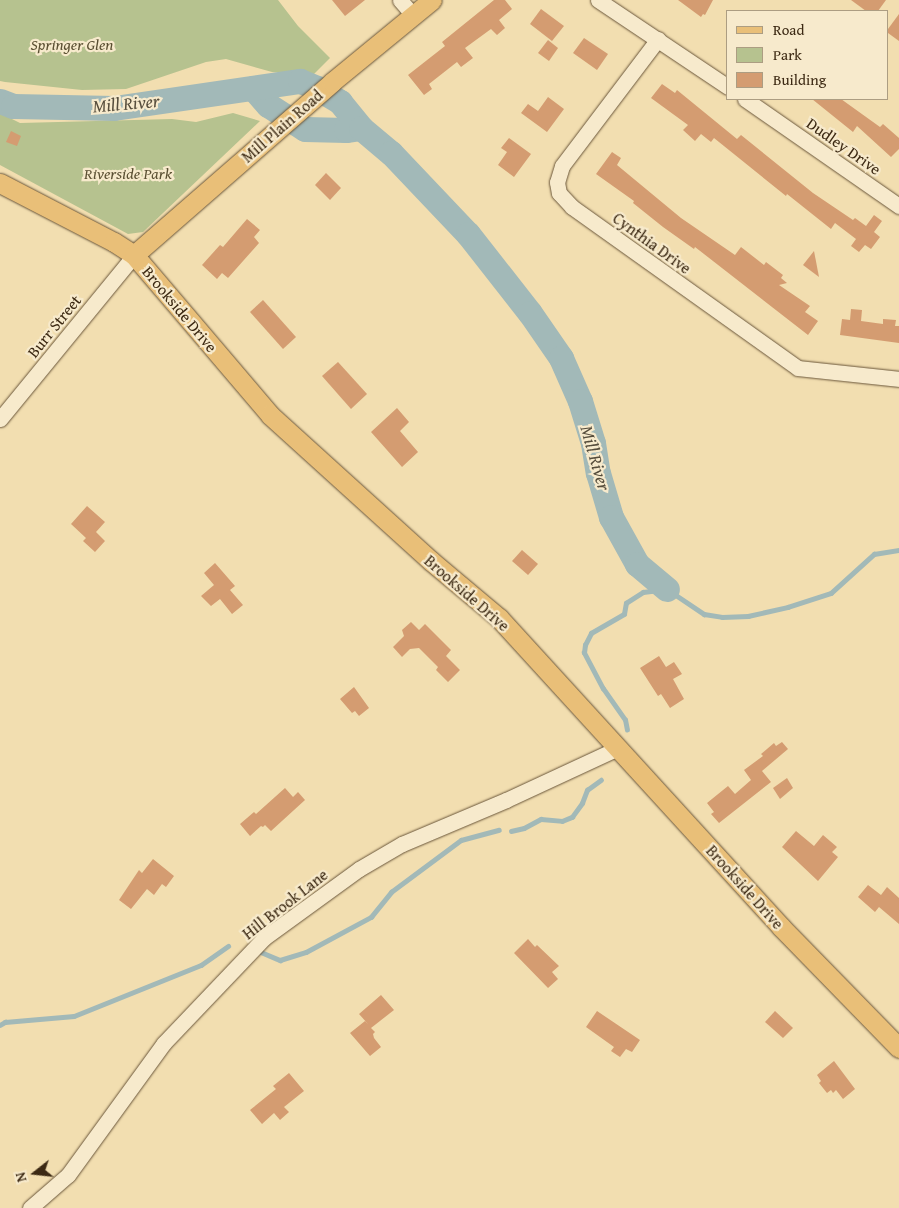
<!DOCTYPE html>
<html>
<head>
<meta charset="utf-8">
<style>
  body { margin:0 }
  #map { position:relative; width:899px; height:1208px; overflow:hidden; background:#f2deb0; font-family:"Gentium Book Plus",serif }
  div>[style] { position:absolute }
  .green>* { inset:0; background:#b6c28f }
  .stream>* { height:4.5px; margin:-2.25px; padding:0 2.25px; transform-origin:2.25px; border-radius:2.25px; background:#a2b9b8 }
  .river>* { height:25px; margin:-12.5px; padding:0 12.5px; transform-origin:12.5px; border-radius:12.5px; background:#a2b9b8 }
  .building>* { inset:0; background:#d49c71 }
  .roads { filter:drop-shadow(0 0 1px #6a563a) drop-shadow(0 0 1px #6a563a) }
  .minor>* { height:15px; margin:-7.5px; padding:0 7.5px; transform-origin:7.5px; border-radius:7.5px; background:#f7eacc }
  .major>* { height:19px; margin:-9.5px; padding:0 9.5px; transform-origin:9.5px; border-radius:9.5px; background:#e9bf78 }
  span { translate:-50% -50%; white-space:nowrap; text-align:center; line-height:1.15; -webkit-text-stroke:4.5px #f7eacc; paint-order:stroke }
  .park-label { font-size:16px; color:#5a4f32; font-style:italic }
  .street-label { font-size:16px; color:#3c2913 }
  .water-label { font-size:18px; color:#564d3c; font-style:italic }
  .legend { position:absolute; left:726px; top:10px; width:162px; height:90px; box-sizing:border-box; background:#f7eacc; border:1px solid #ac9d82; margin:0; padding:6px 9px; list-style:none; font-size:15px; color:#3c2913 }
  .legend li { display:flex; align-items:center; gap:10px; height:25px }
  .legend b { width:25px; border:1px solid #ac9d82 }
  .north { position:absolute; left:10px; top:1148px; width:50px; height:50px; -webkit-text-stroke:4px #f7eacc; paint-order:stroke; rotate:254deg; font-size:14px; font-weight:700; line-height:20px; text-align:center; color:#3c2913 }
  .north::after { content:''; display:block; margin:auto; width:18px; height:22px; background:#3c2913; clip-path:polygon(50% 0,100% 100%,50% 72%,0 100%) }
</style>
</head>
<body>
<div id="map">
  <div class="green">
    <i style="clip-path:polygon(0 0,278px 0,298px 26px,330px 58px,313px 75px,272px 72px,226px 59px,206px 62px,126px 89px,82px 90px,5px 82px,0 81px)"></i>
    <i style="clip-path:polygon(0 113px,20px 123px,172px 119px,196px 122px,233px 113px,260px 121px,143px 232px,128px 234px,0 165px)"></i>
  </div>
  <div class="stream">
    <i style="left:627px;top:730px;width:10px;rotate:-101deg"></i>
    <i style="left:625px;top:720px;width:38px;rotate:-125deg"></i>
    <i style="left:603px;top:689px;width:41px;rotate:-117.8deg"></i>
    <i style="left:584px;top:653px;width:8px;rotate:-83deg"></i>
    <i style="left:585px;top:645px;width:13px;rotate:-63deg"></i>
    <i style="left:591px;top:633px;width:38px;rotate:-30deg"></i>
    <i style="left:624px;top:614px;width:11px;rotate:-80deg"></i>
    <i style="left:626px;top:603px;width:20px;rotate:-33deg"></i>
    <i style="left:643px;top:592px;width:24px;rotate:-7deg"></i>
    <i style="left:667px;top:589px;width:45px;rotate:34deg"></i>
    <i style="left:704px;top:614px;width:18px;rotate:9deg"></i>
    <i style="left:722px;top:617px;width:26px;rotate:-2deg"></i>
    <i style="left:748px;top:616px;width:41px;rotate:-12.7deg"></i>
    <i style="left:788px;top:607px;width:45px;rotate:-18deg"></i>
    <i style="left:831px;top:593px;width:58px;rotate:-42.2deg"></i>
    <i style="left:874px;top:554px;width:25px;rotate:-9deg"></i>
    <i style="left:511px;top:831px;width:13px;rotate:-13deg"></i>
    <i style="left:524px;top:828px;width:19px;rotate:-28deg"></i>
    <i style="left:541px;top:819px;width:21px;rotate:5deg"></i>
    <i style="left:562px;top:821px;width:11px;rotate:-22deg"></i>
    <i style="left:572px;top:817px;width:17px;rotate:-54deg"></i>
    <i style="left:582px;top:803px;width:14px;rotate:-69deg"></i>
    <i style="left:587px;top:790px;width:17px;rotate:-36deg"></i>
    <i style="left:261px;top:952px;width:21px;rotate:23deg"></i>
    <i style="left:280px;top:960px;width:27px;rotate:-17deg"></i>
    <i style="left:306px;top:952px;width:74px;rotate:-28.3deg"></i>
    <i style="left:371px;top:917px;width:32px;rotate:-51deg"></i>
    <i style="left:391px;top:892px;width:87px;rotate:-36.6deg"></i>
    <i style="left:461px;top:840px;width:39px;rotate:-15deg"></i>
    <i style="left:0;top:1025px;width:6px;rotate:-31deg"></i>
    <i style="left:5px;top:1022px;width:69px;rotate:-5deg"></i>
    <i style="left:74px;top:1016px;width:137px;rotate:-21.9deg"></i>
    <i style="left:201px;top:965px;width:33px;rotate:-35deg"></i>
  </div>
  <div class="river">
    <i style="left:253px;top:88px;width:23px;rotate:49deg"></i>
    <i style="left:268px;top:105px;width:44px;rotate:33deg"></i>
    <i style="left:305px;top:129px;width:41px;rotate:1.4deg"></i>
    <i style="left:346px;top:130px;width:15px;rotate:-8deg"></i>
    <i style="left:0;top:101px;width:14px;rotate:21deg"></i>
    <i style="left:13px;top:106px;width:101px;rotate:1.1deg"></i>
    <i style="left:114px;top:108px;width:188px;rotate:-8.3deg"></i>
    <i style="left:300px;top:81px;width:18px;rotate:22deg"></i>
    <i style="left:317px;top:88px;width:27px;rotate:31deg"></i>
    <i style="left:340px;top:102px;width:33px;rotate:51deg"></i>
    <i style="left:361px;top:128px;width:39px;rotate:40deg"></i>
    <i style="left:391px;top:153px;width:112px;rotate:46.5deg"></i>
    <i style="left:468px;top:234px;width:100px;rotate:51.9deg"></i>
    <i style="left:530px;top:313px;width:55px;rotate:55.4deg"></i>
    <i style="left:561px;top:358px;width:47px;rotate:66.2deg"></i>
    <i style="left:580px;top:401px;width:44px;rotate:72.8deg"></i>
    <i style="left:593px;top:443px;width:30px;rotate:81deg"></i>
    <i style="left:598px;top:473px;width:46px;rotate:73.5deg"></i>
    <i style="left:611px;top:517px;width:54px;rotate:61deg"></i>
    <i style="left:637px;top:564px;width:39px;rotate:40deg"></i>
  </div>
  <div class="building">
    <i style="clip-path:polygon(332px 0,365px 0,345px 16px)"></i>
    <i style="clip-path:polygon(494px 0,505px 0,512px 9px,499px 20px,505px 28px,497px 35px,491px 29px,465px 48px,473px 58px,461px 67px,457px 62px,429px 84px,432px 89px,424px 95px,408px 75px,445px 46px,442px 42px)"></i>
    <i style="clip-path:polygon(678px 0,713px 0,705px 15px,703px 14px,701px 17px)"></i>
    <i style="clip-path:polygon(851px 0,886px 0,878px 11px,866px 11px)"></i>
    <i style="clip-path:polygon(541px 9px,564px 26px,552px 41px,530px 24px)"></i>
    <i style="clip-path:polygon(899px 14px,899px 41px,888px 33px,888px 29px)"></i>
    <i style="clip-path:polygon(584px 38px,608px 54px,597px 70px,573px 53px)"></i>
    <i style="clip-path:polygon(548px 40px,558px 48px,549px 61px,538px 53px)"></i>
    <i style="clip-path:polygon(662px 84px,675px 93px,677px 90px,737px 139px,741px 135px,813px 193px,853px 220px,855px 218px,866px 226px,874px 215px,882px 221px,874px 232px,880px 237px,871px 249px,865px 245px,859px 252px,851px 246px,856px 239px,835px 223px,831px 229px,787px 194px,786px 196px,714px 138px,711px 142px,701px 134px,695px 141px,683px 130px,688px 125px,651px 98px)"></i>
    <i style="clip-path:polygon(548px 97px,564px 109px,547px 132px,521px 113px,528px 104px,538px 111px)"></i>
    <i style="clip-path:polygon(812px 99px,841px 99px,880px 127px,883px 124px,899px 138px,899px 149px,891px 157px,857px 126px,853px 132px)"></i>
    <i style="clip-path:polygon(11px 131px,21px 136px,17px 146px,6px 142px)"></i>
    <i style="clip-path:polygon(509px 138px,531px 154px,514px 177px,498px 165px,507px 152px,501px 148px)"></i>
    <i style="clip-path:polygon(612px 152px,621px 158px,617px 165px,681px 218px,735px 255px,741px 247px,764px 265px,766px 262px,783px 275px,781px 278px,787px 283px,779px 285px,810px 306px,805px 312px,818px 321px,808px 335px,695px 247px,694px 249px,663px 227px,633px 203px,634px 201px,596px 174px)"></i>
    <i style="clip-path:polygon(326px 173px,341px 188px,330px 200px,315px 185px)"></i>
    <i style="clip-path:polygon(247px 219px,260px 230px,254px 237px,259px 243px,228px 278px,222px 273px,217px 279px,202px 265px,220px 245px,223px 247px)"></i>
    <i style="clip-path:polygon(814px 251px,819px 277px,803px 265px)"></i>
    <i style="clip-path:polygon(263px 300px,296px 337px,283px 349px,250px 312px)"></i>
    <i style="clip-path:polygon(851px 309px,862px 310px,861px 321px,883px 324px,883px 319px,896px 320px,895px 326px,899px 326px,899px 343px,840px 335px,842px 319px,850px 320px)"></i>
    <i style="clip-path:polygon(338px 362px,367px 394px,351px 409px,322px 376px)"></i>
    <i style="clip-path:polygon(397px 408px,409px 422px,400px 431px,418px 452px,402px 467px,371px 432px)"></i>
    <i style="clip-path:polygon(87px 506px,105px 522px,96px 532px,105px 541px,95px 552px,83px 541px,86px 538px,71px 524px)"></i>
    <i style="clip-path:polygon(522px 550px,538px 564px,528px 575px,512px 561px)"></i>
    <i style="clip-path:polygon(215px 563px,235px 586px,230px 590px,243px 605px,232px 614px,220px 599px,211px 606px,201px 596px,214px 585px,204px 573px)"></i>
    <i style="clip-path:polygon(411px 622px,419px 630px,425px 624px,451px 650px,446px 656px,460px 670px,448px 682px,436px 670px,438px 667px,419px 648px,410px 649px,402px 657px,393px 647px,404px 636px,402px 630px)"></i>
    <i style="clip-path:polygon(659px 656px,666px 667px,674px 662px,682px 674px,673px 679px,684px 699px,670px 708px,661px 694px,658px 696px,640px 668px)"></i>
    <i style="clip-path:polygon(354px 687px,369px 708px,359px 716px,355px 711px,352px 713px,340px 699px)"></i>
    <i style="clip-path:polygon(782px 742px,788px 749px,762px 771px,771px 782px,719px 823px,711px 814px,714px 812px,707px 803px,728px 786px,735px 794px,751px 780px,744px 770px,763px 756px,761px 754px,774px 743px,776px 746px)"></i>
    <i style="clip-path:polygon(787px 778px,793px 788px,780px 799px,773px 788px)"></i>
    <i style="clip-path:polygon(285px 788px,293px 797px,298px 792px,305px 800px,271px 831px,265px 825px,263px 827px,261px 826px,250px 836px,240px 824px,254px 812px,256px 814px)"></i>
    <i style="clip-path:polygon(796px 831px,814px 846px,823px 835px,837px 847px,832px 852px,838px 857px,818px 881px,782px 847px)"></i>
    <i style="clip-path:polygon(153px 859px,174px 876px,166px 887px,162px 884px,154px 895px,147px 889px,131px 909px,119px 900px,139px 870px,142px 873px)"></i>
    <i style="clip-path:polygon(868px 885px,881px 895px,887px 887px,899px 898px,899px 924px,879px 907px,875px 912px,858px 897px)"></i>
    <i style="clip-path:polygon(528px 939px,535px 947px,537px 945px,559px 966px,552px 972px,558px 979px,548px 988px,514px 953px)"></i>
    <i style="clip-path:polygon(381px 995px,394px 1010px,371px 1028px,375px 1032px,373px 1034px,374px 1038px,381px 1047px,370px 1056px,350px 1033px,365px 1021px,368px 1024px,359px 1014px)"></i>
    <i style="clip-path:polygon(597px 1011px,640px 1040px,632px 1052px,626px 1049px,620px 1057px,611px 1051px,614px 1047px,586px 1027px)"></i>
    <i style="clip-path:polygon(775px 1011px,793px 1028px,783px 1038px,765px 1022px)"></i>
    <i style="clip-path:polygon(834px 1061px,855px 1089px,843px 1099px,836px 1090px,833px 1093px,831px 1090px,827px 1093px,819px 1083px,821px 1081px,817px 1075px)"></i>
    <i style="clip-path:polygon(289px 1073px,304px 1091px,284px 1107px,289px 1112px,280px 1120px,274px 1113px,262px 1124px,250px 1110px,276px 1089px,273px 1086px)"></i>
  </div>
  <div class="roads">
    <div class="minor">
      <i style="left:400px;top:0;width:20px;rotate:49deg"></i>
      <i style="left:598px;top:0;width:156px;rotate:33.8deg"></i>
      <i style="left:658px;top:39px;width:159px;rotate:127.1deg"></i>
      <i style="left:562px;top:166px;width:17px;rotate:107deg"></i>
      <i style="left:557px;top:182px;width:11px;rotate:80deg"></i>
      <i style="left:559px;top:193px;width:19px;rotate:47deg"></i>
      <i style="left:572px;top:207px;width:277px;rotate:35.5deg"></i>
      <i style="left:798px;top:368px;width:102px;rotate:6.2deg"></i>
      <i style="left:745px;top:99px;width:188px;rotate:34.8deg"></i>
      <i style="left:0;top:419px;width:212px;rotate:-50.7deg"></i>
      <i style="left:30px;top:1208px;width:50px;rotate:-41deg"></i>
      <i style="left:68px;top:1175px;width:163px;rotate:-54deg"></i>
      <i style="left:164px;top:1043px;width:145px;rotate:-46.4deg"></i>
      <i style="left:264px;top:938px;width:117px;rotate:-36deg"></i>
      <i style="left:359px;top:869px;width:50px;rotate:-30.2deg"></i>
      <i style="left:402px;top:844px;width:113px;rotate:-22.9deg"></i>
      <i style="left:506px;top:800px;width:123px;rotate:-24.9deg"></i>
    </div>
    <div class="major">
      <i style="left:0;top:183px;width:128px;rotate:27.4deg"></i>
      <i style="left:114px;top:242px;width:24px;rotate:33deg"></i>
      <i style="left:134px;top:255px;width:210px;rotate:49.6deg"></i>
      <i style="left:270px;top:415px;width:217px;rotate:42.2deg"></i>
      <i style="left:431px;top:561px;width:89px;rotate:40deg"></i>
      <i style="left:499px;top:618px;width:418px;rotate:47.6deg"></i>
      <i style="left:781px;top:927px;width:169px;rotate:45.7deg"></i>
      <i style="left:134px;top:255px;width:263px;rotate:-41.1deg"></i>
      <i style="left:332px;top:82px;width:129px;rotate:-39.4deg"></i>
    </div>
  </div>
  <div class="park-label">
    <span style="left:72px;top:44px">Springer Glen</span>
    <span style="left:128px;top:173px">Riverside Park</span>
  </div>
  <div class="street-label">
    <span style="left:282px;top:126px;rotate:-41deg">Mill Plain Road</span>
    <span style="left:844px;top:146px;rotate:35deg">Dudley Drive</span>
    <span style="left:652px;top:243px;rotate:36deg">Cynthia Drive</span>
    <span style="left:180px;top:309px;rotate:50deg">Brookside Drive</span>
    <span style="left:54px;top:326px;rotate:-51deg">Burr Street</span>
    <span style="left:467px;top:593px;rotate:41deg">Brookside Drive</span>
    <span style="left:745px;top:887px;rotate:48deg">Brookside Drive</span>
    <span style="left:285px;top:904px;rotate:-38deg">Hill Brook Lane</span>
  </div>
  <div class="water-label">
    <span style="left:126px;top:104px;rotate:-5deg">Mill River</span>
    <span style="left:595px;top:458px;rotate:74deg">Mill River</span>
  </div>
  <ul class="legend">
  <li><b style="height:6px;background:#e9bf78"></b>Road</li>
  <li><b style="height:14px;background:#b6c28f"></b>Park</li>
  <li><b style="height:14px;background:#d49c71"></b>Building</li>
  </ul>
  <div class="north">N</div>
</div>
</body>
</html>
